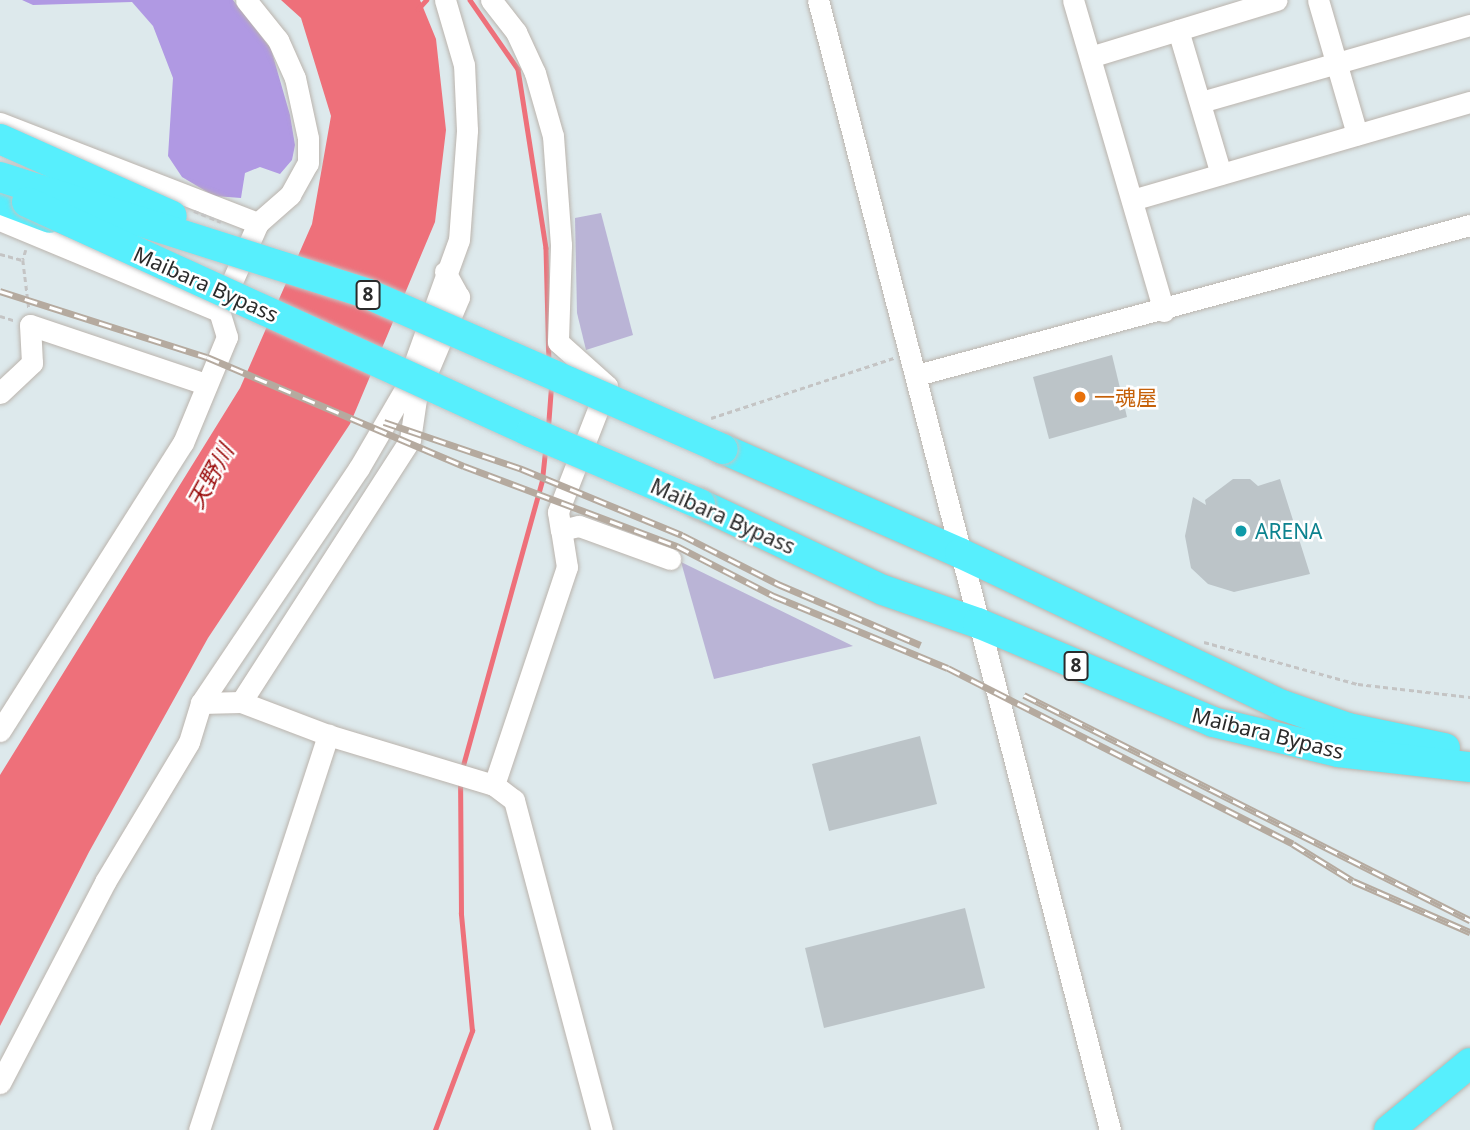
<!DOCTYPE html>
<html>
<head>
<meta charset="utf-8">
<style>
  body { margin:0 }
  #map { position:relative; width:1470px; height:1130px; overflow:hidden; background:#dde9ec; font-family:"Noto Sans","Noto Sans JP",sans-serif }
  div>[style] { position:absolute }
  .green>* { inset:0; background:#b099e3 }
  .cemetery>* { inset:0; background:#bab4d6 }
  .water>* { inset:0; background:#ee707a }
  .stream>* { height:4.5px; margin:-2.25px; padding:0 2.25px; transform-origin:2.25px; border-radius:2.25px; background:#ee707a }
  .building>* { inset:0; background:#bcc4c8 }
  .path>* { height:2.5px; margin-top:-1.25px; transform-origin:0; background:repeating-linear-gradient(90deg,#c4c4c4 0 5px,transparent 0 8.5px) }
  .roads { filter:drop-shadow(0 0 2px #bbb4ad) drop-shadow(0 0 2px #bbb4ad) }
  .minor>* { height:21px; margin:-10.5px; padding:0 10.5px; transform-origin:10.5px; border-radius:10.5px; background:#fff }
  .highway>* { height:30px; margin:-15px; padding:0 15px; transform-origin:15px; border-radius:15px; background:#57effd }
  .rail>* { height:7px; margin-top:-3.5px; transform-origin:0; background:repeating-linear-gradient(90deg,#fff 0 13px,#b5aa9f 0 26px); box-sizing:border-box; border-block:2px solid #b5aa9f }
  .path-bridge>* { height:2.5px; margin-top:-1.25px; transform-origin:0; background:repeating-linear-gradient(90deg,#c4c4c4 0 5px,transparent 0 8.5px) }
  .bridges { filter:drop-shadow(0 0 2px #c4c4c4) drop-shadow(0 0 2px #c4c4c4) }
  .highway-bridge>* { height:30px; margin:-15px; padding:0 15px; transform-origin:15px; border-radius:15px; background:#57effd }
  .dots>* { width:19px; height:19px; translate:-50% -50%; box-sizing:border-box; border:4px solid #fff; border-radius:50% }
  span { translate:-50% -50%; white-space:nowrap; text-align:center; line-height:1.15; -webkit-text-stroke:5px #fff; paint-order:stroke }
  .shield-label span { padding:2px 5px; background:#fff; border:2px solid; border-radius:5px; -webkit-text-stroke-width:0 }
  .shield-label { font-size:19px; color:#2b2b2b; font-weight:700 }
  .street-label { font-size:21px; color:#2b2b2b }
  .food-label { font-size:21px; color:#c56008 }
  .left { translate:0 -50%; text-align:left }
  .culture-label { font-size:21px; color:#0d838f }
  .water-label { font-size:23px; color:#9b0e0e; font-style:italic }
</style>
</head>
<body>
<div id="map">
  <div class="green">
    <i style="clip-path:polygon(22px 0,233px 0,271px 49px,290px 115px,295px 145px,292px 160px,280px 174px,260px 167px,245px 173px,241px 198px,214px 196px,182px 177px,168px 156px,173px 78px,153px 26px,132px 2px,33px 5px)"></i>
  </div>
  <div class="cemetery">
    <i style="clip-path:polygon(601px 213px,633px 335px,586px 350px,577px 313px,575px 218px)"></i>
    <i style="clip-path:polygon(681px 562px,853px 646px,714px 679px)"></i>
  </div>
  <div class="water">
    <i style="clip-path:polygon(281px 0,420px 0,436px 39px,446px 130px,435px 222px,350px 424px,208px 638px,89px 852px,0 1026px,0 775px,240px 388px,312px 224px,331px 116px,301px 18px)"></i>
  </div>
  <div class="stream">
    <i style="left:470px;top:0;width:84px;rotate:55.2deg"></i>
    <i style="left:518px;top:69px;width:181px;rotate:81.1deg"></i>
    <i style="left:546px;top:248px;width:113px;rotate:88.5deg"></i>
    <i style="left:418px;top:9px;width:12px;rotate:-48deg"></i>
    <i style="left:548px;top:427px;width:40px;rotate:-85.7deg"></i>
    <i style="left:462px;top:769px;width:300px;rotate:-74.5deg"></i>
    <i style="left:542px;top:480px;width:31px;rotate:-84deg"></i>
    <i style="left:435px;top:1130px;width:106px;rotate:-69.5deg"></i>
    <i style="left:472px;top:1031px;width:118px;rotate:-95.4deg"></i>
    <i style="left:461px;top:914px;width:133px;rotate:-90.4deg"></i>
  </div>
  <div class="building">
    <i style="clip-path:polygon(1112px 355px,1127px 417px,1049px 439px,1033px 377px)"></i>
    <i style="clip-path:polygon(1233px 479px,1250px 479px,1258px 486px,1280px 479px,1310px 574px,1234px 592px,1208px 584px,1191px 568px,1185px 536px,1193px 497px,1206px 505px,1205px 500px)"></i>
    <i style="clip-path:polygon(920px 736px,937px 804px,829px 831px,812px 764px)"></i>
    <i style="clip-path:polygon(965px 908px,985px 988px,824px 1028px,805px 948px)"></i>
  </div>
  <div class="path">
    <i style="left:26px;top:250px;width:10px;rotate:107deg"></i>
    <i style="left:23px;top:260px;width:49px;rotate:83deg"></i>
    <i style="left:0;top:254px;width:24px;rotate:15deg"></i>
    <i style="left:0;top:316px;width:14px;rotate:17deg"></i>
    <i style="left:711px;top:418px;width:193px;rotate:-18.2deg"></i>
    <i style="left:1204px;top:642px;width:160px;rotate:15.3deg"></i>
    <i style="left:1358px;top:684px;width:113px;rotate:6.6deg"></i>
  </div>
  <div class="roads">
    <div class="minor">
      <i style="left:491px;top:0;width:41px;rotate:52deg"></i>
      <i style="left:516px;top:32px;width:45px;rotate:65.1deg"></i>
      <i style="left:535px;top:73px;width:66px;rotate:74.1deg"></i>
      <i style="left:553px;top:136px;width:109px;rotate:85.8deg"></i>
      <i style="left:561px;top:245px;width:97px;rotate:91.8deg"></i>
      <i style="left:558px;top:342px;width:66px;rotate:41.9deg"></i>
      <i style="left:607px;top:386px;width:135px;rotate:111.3deg"></i>
      <i style="left:558px;top:512px;width:18px;rotate:81deg"></i>
      <i style="left:561px;top:530px;width:18px;rotate:-13deg"></i>
      <i style="left:579px;top:526px;width:97px;rotate:19.9deg"></i>
      <i style="left:818px;top:0;width:1167px;rotate:75.51deg"></i>
      <i style="left:1073px;top:0;width:324px;rotate:73.7deg"></i>
      <i style="left:1318px;top:0;width:140px;rotate:73.8deg"></i>
      <i style="left:1178px;top:30px;width:150px;rotate:73.4deg"></i>
      <i style="left:1090px;top:57px;width:195px;rotate:-17deg"></i>
      <i style="left:1201px;top:102px;width:280px;rotate:-16deg"></i>
      <i style="left:0;top:123px;width:277px;rotate:21.2deg"></i>
      <i style="left:1132px;top:200px;width:352px;rotate:-16.2deg"></i>
      <i style="left:0;top:220px;width:237px;rotate:22.6deg"></i>
      <i style="left:917px;top:375px;width:573px;rotate:-15.18deg"></i>
      <i style="left:0;top:393px;width:44px;rotate:-43.2deg"></i>
      <i style="left:32px;top:363px;width:38px;rotate:-93deg"></i>
      <i style="left:30px;top:325px;width:185px;rotate:18.6deg"></i>
      <i style="left:241px;top:702px;width:312px;rotate:-57.2deg"></i>
      <i style="left:410px;top:440px;width:41px;rotate:-81.7deg"></i>
      <i style="left:416px;top:399px;width:111px;rotate:-67.1deg"></i>
      <i style="left:459px;top:297px;width:29px;rotate:-119deg"></i>
      <i style="left:201px;top:703px;width:40px;rotate:-1.4deg"></i>
      <i style="left:241px;top:702px;width:93px;rotate:20.8deg"></i>
      <i style="left:328px;top:735px;width:173px;rotate:16.8deg"></i>
      <i style="left:494px;top:785px;width:25px;rotate:37deg"></i>
      <i style="left:514px;top:800px;width:342px;rotate:75.1deg"></i>
      <i style="left:0;top:731px;width:341px;rotate:-57.6deg"></i>
      <i style="left:183px;top:443px;width:115px;rotate:-67.5deg"></i>
      <i style="left:227px;top:337px;width:27px;rotate:-107deg"></i>
      <i style="left:219px;top:311px;width:96px;rotate:-66.1deg"></i>
      <i style="left:258px;top:223px;width:43px;rotate:-41.2deg"></i>
      <i style="left:290px;top:195px;width:37px;rotate:-61deg"></i>
      <i style="left:308px;top:163px;width:25px;rotate:-90deg"></i>
      <i style="left:308px;top:138px;width:61px;rotate:-102.2deg"></i>
      <i style="left:295px;top:78px;width:42px;rotate:-114.1deg"></i>
      <i style="left:278px;top:40px;width:51px;rotate:-128.7deg"></i>
      <i style="left:494px;top:785px;width:230px;rotate:-71.5deg"></i>
      <i style="left:567px;top:567px;width:37px;rotate:-99deg"></i>
      <i style="left:0;top:1083px;width:227px;rotate:-62.4deg"></i>
      <i style="left:105px;top:882px;width:163px;rotate:-59deg"></i>
      <i style="left:189px;top:742px;width:41px;rotate:-72.9deg"></i>
      <i style="left:201px;top:703px;width:283px;rotate:-56.1deg"></i>
      <i style="left:359px;top:468px;width:91px;rotate:-59.8deg"></i>
      <i style="left:405px;top:389px;width:158px;rotate:-70.1deg"></i>
      <i style="left:459px;top:240px;width:110px;rotate:-85.8deg"></i>
      <i style="left:467px;top:130px;width:65px;rotate:-92.6deg"></i>
      <i style="left:464px;top:65px;width:68px;rotate:-106.3deg"></i>
      <i style="left:199px;top:1130px;width:416px;rotate:-71.9deg"></i>
    </div>
    <div class="highway">
      <i style="left:0;top:199px;width:53px;rotate:20.8deg"></i>
      <i style="left:723px;top:449px;width:259px;rotate:23.7deg"></i>
      <i style="left:960px;top:553px;width:356px;rotate:25.3deg"></i>
      <i style="left:1282px;top:705px;width:70px;rotate:19.2deg"></i>
      <i style="left:1348px;top:728px;width:99px;rotate:11.7deg"></i>
      <i style="left:700px;top:504px;width:202px;rotate:25.2deg"></i>
      <i style="left:883px;top:590px;width:101px;rotate:19.2deg"></i>
      <i style="left:978px;top:623px;width:255px;rotate:22.8deg"></i>
      <i style="left:1213px;top:722px;width:129px;rotate:13.5deg"></i>
      <i style="left:1338px;top:752px;width:133px;rotate:6.5deg"></i>
      <i style="left:1389px;top:1130px;width:105px;rotate:-39.6deg"></i>
    </div>
  </div>
  <div class="rail">
    <i style="left:0;top:291px;width:217px;rotate:17.7deg"></i>
    <i style="left:207px;top:357px;width:279px;rotate:23deg"></i>
    <i style="left:464px;top:466px;width:228px;rotate:20.6deg"></i>
    <i style="left:677px;top:546px;width:109px;rotate:27.3deg"></i>
    <i style="left:774px;top:596px;width:188px;rotate:22.5deg"></i>
    <i style="left:948px;top:668px;width:387px;rotate:27deg"></i>
    <i style="left:1293px;top:844px;width:70px;rotate:31.7deg"></i>
    <i style="left:1353px;top:881px;width:128px;rotate:23.6deg"></i>
    <i style="left:384px;top:422px;width:146px;rotate:18.8deg"></i>
    <i style="left:522px;top:469px;width:173px;rotate:22.4deg"></i>
    <i style="left:682px;top:535px;width:108px;rotate:27deg"></i>
    <i style="left:778px;top:584px;width:155px;rotate:23.2deg"></i>
    <i style="left:1024px;top:695px;width:500px;rotate:26.8deg"></i>
  </div>
  <div class="path-bridge">
    <i style="left:194px;top:211px;width:29px;rotate:22deg"></i>
  </div>
  <div class="bridges">
    <div class="highway-bridge">
      <i style="left:0;top:139px;width:188px;rotate:24.1deg"></i>
      <i style="left:0;top:177px;width:386px;rotate:17.6deg"></i>
      <i style="left:368px;top:294px;width:387px;rotate:23.6deg"></i>
      <i style="left:27px;top:202px;width:554px;rotate:24.53deg"></i>
      <i style="left:531px;top:432px;width:184px;rotate:23.1deg"></i>
    </div>
  </div>
  <div class="dots">
    <i style="left:1080px;top:397px;background:#e8710a"></i>
    <i style="left:1241px;top:531px;background:#0f9aa8"></i>
  </div>
  <div class="shield-label">
    <span style="left:368px;top:295px">8</span>
    <span style="left:1076px;top:666px">8</span>
  </div>
  <div class="street-label">
    <span style="left:206px;top:284px;rotate:24deg">Maibara Bypass</span>
    <span style="left:723px;top:516px;rotate:24deg">Maibara Bypass</span>
    <span style="left:1268px;top:733px;rotate:14deg">Maibara Bypass</span>
  </div>
  <div class="food-label">
    <span class="left" style="left:1094px;top:397px">一魂屋</span>
  </div>
  <div class="culture-label">
    <span class="left" style="left:1255px;top:531px">ARENA</span>
  </div>
  <div class="water-label">
    <span style="left:210px;top:476px;rotate:-61deg">天野川</span>
  </div>
</div>
</body>
</html>
